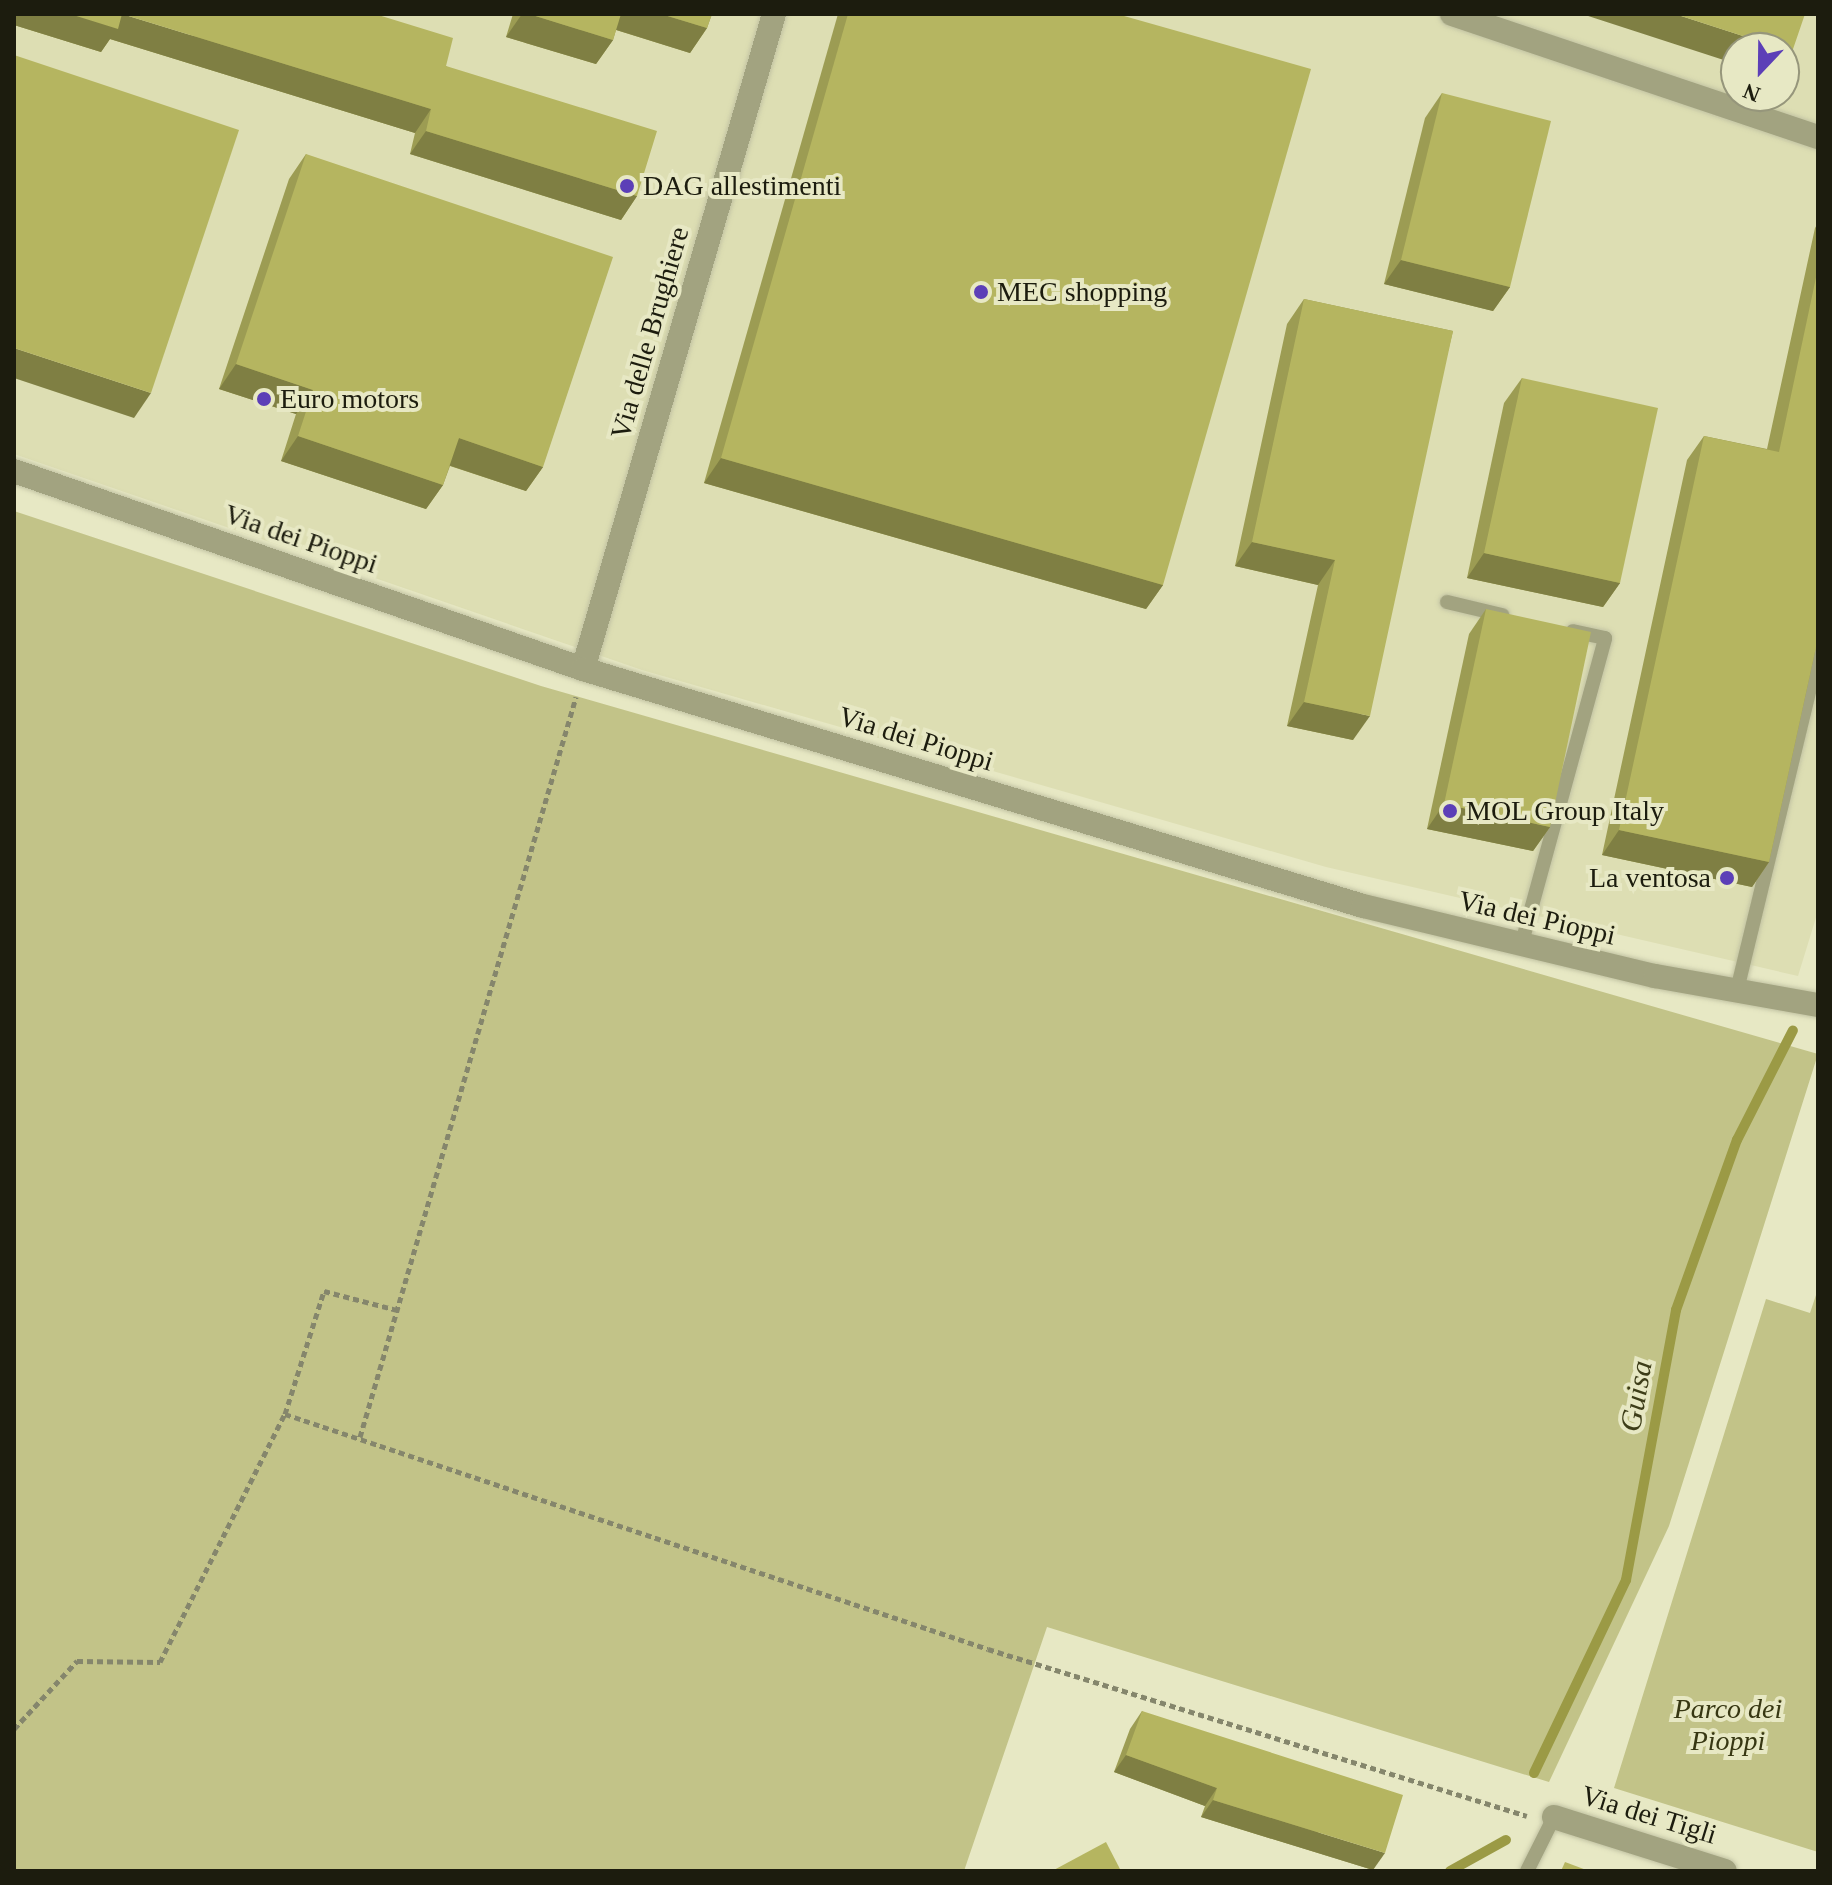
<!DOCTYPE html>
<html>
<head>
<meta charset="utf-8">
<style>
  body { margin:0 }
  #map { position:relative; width:1832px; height:1885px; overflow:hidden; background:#e7e8c4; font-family:Georgia,serif }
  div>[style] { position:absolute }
  .built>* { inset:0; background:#dddeb3 }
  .green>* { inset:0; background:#c2c388 }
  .stream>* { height:10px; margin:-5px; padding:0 5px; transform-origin:5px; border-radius:5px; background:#9b9a45 }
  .path>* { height:5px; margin-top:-2.5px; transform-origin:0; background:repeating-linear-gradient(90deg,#85866c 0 6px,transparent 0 10px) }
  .roads { filter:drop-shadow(0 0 2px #c2c3a3) drop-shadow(0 0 2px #c2c3a3) }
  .service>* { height:14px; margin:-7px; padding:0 7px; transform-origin:7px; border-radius:7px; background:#a2a380 }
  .minor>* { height:24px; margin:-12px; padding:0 12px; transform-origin:12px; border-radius:12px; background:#a2a380 }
  .tertiary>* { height:24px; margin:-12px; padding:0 12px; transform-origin:12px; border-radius:12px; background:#a2a380 }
  .wall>* { inset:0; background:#9c9c53 }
  .shaded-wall>* { inset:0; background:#7f7f43 }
  .building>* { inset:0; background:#b5b560 }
  .dots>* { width:22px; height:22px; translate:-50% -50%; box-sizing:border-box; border:4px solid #e7e8c4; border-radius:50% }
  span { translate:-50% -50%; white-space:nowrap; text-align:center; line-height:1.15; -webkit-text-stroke:8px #e7e8c4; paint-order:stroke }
  .poi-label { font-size:28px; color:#1c1c0e }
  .left { translate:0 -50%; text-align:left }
  .right { translate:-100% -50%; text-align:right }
  .street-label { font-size:28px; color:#1c1c0e }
  .park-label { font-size:28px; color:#373712; font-style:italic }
  .water-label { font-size:30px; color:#3d3d18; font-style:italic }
  .frame { position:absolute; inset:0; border:16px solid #1c1c0e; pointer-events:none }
  .north { position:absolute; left:1720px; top:32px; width:80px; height:80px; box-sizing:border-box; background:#e7e8c4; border:2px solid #96967b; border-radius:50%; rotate:202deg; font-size:22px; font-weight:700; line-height:32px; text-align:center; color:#1c1c0e }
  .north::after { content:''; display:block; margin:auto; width:28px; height:36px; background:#5c3fb7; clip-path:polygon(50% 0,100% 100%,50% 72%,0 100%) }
</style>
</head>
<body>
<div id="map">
  <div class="built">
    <i style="clip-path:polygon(evenodd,14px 14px,1818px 14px,1818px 911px,1798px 976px,1326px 867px,642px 670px,14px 454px,14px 14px,1736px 48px,1784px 48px,1784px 96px,1736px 96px,1736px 48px)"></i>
  </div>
  <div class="green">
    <i style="clip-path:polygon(14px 511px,541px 686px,1818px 1054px,1669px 1526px,1549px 1782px,1047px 1627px,964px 1871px,14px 1871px)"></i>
    <i style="clip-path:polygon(1818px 1289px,1818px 1852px,1614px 1788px,1766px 1299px,1810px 1313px)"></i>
  </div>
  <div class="stream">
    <i style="left:1534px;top:1773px;width:214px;rotate:-64.5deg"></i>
    <i style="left:1626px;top:1580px;width:275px;rotate:-79.5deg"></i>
    <i style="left:1676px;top:1310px;width:181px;rotate:-70.3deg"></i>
    <i style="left:1737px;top:1140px;width:123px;rotate:-63deg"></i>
    <i style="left:1450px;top:1871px;width:64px;rotate:-29deg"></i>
  </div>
  <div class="path">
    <i style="left:285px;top:1414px;width:129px;rotate:-72.4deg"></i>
    <i style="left:324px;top:1291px;width:75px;rotate:14.6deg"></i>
    <i style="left:360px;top:1437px;width:771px;rotate:-73.73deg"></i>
    <i style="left:14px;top:1729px;width:93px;rotate:-47.2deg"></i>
    <i style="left:77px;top:1661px;width:83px;rotate:0.7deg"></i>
    <i style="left:160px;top:1662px;width:278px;rotate:-63.3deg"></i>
    <i style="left:285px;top:1414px;width:741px;rotate:18.48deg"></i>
    <i style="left:988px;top:1649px;width:564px;rotate:17.21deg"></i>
  </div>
  <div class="roads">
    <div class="service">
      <i style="left:1447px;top:602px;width:57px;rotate:13.3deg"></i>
      <i style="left:1521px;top:946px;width:319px;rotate:-74.7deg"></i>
      <i style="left:1605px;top:638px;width:33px;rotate:-168deg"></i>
      <i style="left:1737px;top:990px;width:344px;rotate:-76.4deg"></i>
      <i style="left:1527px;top:1871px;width:60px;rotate:-63.4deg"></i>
    </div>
    <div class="minor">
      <i style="left:1452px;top:14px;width:386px;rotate:18.6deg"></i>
      <i style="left:583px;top:669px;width:682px;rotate:-73.74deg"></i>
      <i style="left:1554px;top:1817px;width:179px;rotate:17.5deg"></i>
    </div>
    <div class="tertiary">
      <i style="left:14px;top:471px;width:602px;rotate:19.19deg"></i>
      <i style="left:583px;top:669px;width:815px;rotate:16.9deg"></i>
      <i style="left:1363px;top:906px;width:300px;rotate:13.5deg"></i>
      <i style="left:1655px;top:976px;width:166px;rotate:10.1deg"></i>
    </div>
  </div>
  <div class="wall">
    <i style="clip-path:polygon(14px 14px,446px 66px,637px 196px,621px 220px,410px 154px,415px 133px,110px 39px,101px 52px,14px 25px)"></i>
    <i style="clip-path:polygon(513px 14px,712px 14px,707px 28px,690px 53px,616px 30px,613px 40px,596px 64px,506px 37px)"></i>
    <i style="clip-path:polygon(838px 14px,1117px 14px,1163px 585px,1146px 609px,704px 483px)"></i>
    <i style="clip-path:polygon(1442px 93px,1510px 287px,1493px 311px,1384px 284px,1425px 118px)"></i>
    <i style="clip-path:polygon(306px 154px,543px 467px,526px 491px,450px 466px,443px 485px,426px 509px,281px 461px,296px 414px,219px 389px,289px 179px)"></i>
    <i style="clip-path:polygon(1818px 223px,1818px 638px,1769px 862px,1752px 887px,1602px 855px,1687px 460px,1704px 436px,1767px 449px,1815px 228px)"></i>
    <i style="clip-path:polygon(1304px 299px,1453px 331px,1353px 740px,1287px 726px,1318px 585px,1235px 566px,1287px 324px)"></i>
    <i style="clip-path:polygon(1522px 378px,1620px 583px,1603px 607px,1467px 578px,1504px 403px)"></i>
    <i style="clip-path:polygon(1486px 609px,1550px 827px,1533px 851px,1427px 829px,1469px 634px)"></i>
    <i style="clip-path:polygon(1142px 1711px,1373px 1870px,1201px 1817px,1205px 1806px,1114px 1772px,1130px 1729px)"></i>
  </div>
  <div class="shaded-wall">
    <i style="clip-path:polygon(14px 14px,122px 14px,431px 109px,415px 133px,110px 39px,101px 52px,14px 25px)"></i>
    <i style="clip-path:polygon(522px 14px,529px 14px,613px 40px,596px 64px,506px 37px)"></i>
    <i style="clip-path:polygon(616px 14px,661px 14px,707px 28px,690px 53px,607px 27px)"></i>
    <i style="clip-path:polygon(1582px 14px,1675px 14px,1780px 48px,1736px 48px,1736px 64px)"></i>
    <i style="clip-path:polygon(1784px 49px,1792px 52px,1784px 64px)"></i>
    <i style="clip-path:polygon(426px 131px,637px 196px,621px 220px,410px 154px)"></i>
    <i style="clip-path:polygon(1401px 260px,1510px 287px,1493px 311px,1384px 284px)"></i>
    <i style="clip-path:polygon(14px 348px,151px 393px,134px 418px,14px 378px)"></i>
    <i style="clip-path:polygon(236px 364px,313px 390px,296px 414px,219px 389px)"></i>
    <i style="clip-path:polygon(298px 436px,443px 485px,426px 509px,281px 461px)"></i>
    <i style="clip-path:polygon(459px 438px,543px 467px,526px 491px,442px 463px)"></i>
    <i style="clip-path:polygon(721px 458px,1163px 585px,1146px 609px,704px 483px)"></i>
    <i style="clip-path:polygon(1252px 542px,1335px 560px,1318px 585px,1235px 566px)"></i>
    <i style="clip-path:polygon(1484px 553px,1620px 583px,1603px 607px,1467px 578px)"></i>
    <i style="clip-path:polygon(1304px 702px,1370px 716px,1353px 740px,1287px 726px)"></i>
    <i style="clip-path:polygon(1444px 804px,1550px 827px,1533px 851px,1427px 829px)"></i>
    <i style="clip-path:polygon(1619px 830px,1769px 862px,1752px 887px,1602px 855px)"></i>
    <i style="clip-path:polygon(1126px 1755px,1217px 1788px,1205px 1806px,1114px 1772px)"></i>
    <i style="clip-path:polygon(1213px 1800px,1385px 1853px,1373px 1870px,1201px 1817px)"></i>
  </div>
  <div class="building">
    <i style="clip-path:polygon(70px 14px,375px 14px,453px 38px,446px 66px,657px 131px,637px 196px,426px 131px,431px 109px,122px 14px,118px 29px)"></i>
    <i style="clip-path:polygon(529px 14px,621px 14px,613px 40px)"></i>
    <i style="clip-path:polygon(661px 14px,712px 14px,707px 28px)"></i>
    <i style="clip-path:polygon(848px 14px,1117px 14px,1311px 69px,1163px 585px,721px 458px)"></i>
    <i style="clip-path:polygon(1675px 14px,1805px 14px,1792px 52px,1784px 49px,1784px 48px,1780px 48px)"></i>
    <i style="clip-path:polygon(14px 55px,239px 130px,151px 393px,14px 348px)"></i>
    <i style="clip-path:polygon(1442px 93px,1551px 121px,1510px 287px,1401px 260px)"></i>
    <i style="clip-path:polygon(306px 154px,613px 257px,543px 467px,459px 438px,443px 485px,298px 436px,313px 390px,236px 364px)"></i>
    <i style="clip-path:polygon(1818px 268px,1818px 638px,1769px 862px,1619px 830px,1704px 436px,1779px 452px)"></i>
    <i style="clip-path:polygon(1304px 299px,1453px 331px,1370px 716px,1304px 702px,1335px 560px,1252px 542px)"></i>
    <i style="clip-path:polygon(1522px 378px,1658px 408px,1620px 583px,1484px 553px)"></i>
    <i style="clip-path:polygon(1486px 609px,1591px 632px,1550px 827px,1444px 804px)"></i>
    <i style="clip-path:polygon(1142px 1711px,1403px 1795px,1385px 1853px,1213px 1800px,1217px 1788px,1126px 1755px)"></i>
    <i style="clip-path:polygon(1106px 1842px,1121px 1871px,1052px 1871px)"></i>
    <i style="clip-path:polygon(1565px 1862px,1589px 1871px,1561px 1871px)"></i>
  </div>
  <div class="dots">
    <i style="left:627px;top:186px;background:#5c3fb7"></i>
    <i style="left:981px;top:292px;background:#5c3fb7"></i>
    <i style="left:264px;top:399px;background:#5c3fb7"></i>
    <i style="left:1450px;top:811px;background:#5c3fb7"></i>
    <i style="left:1727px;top:878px;background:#5c3fb7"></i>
  </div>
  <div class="poi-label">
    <span class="left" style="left:643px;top:186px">DAG allestimenti</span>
    <span class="left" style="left:997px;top:292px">MEC shopping</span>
    <span class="left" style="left:280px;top:399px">Euro motors</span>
    <span class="left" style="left:1466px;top:811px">MOL Group Italy</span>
    <span class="right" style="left:1711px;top:878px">La ventosa</span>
  </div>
  <div class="street-label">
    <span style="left:650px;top:333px;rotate:-74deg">Via delle Brughiere</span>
    <span style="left:301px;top:539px;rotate:19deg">Via dei Pioppi</span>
    <span style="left:916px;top:739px;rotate:17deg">Via dei Pioppi</span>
    <span style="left:1537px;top:918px;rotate:13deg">Via dei Pioppi</span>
    <span style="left:1649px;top:1815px;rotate:17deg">Via dei Tigli</span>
  </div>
  <div class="park-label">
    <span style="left:1728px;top:1725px">Parco dei<br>Pioppi</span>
  </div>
  <div class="water-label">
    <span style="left:1636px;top:1396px;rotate:-80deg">Guisa</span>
  </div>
  <div class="frame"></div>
  <div class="north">N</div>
</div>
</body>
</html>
